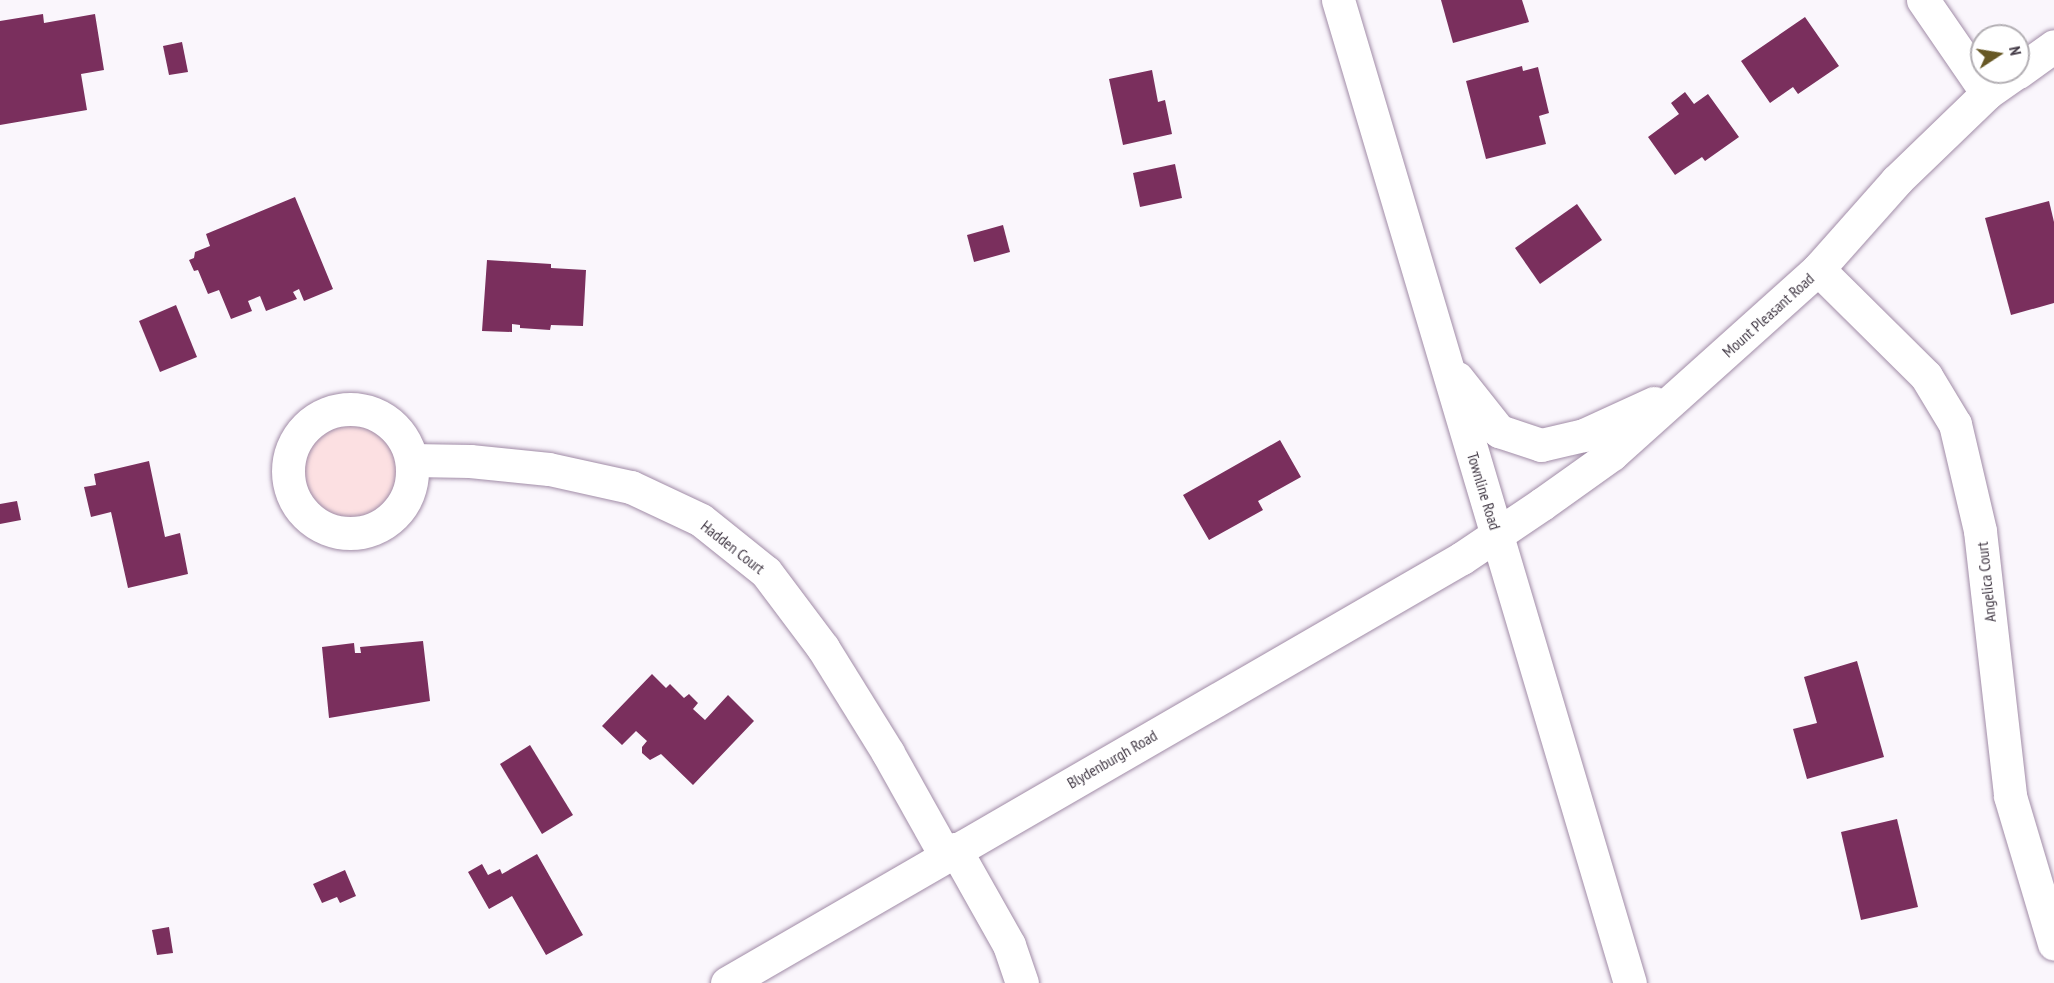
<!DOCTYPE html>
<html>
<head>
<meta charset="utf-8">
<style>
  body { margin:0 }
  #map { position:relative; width:2054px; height:983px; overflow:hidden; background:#faf6fc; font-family:"PT Sans Narrow",sans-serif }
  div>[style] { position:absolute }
  .green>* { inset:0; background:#fce0e2 }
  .round { border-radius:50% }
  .building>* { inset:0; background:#7a2f5d }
  .roads { filter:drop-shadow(0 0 2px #a18ca7) drop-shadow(0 0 2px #a18ca7) }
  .minor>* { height:33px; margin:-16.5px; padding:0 16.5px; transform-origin:16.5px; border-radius:16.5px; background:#fff }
  .minor>.ring { margin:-16.5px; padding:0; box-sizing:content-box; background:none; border:33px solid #fff; border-radius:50% }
  span { translate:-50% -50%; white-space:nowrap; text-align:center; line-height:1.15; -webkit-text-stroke:6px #fff; paint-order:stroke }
  .street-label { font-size:16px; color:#413844 }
  .north { position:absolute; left:1970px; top:24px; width:60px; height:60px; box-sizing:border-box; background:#fff; border:2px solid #b3afb4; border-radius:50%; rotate:78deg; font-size:16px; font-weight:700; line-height:24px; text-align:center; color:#413844 }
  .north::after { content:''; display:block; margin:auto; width:21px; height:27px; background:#675825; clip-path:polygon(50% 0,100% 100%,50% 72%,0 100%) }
</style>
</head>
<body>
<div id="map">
  <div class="green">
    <i class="round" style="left:298px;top:418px;width:106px;height:106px"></i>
  </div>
  <div class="building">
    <i style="clip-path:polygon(1441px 0,1522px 0,1529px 22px,1453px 43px)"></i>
    <i style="clip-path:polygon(43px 14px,44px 23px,95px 14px,104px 70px,81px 74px,87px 110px,0 125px,0 21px)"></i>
    <i style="clip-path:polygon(1805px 17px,1839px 66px,1798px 94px,1793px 87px,1770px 103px,1741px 61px)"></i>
    <i style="clip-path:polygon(182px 42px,188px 72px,169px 75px,163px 46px)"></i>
    <i style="clip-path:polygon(1522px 66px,1523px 71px,1538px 67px,1549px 113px,1539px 116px,1546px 144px,1486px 159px,1466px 81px)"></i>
    <i style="clip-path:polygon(1152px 70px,1158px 102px,1165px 100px,1172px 134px,1123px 145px,1109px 79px)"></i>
    <i style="clip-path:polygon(1685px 92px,1694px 104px,1708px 94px,1739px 137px,1705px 161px,1702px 157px,1675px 175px,1648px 137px,1679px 114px,1671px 103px)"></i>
    <i style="clip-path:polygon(1175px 164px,1182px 198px,1140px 207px,1133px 173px)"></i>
    <i style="clip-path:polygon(295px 197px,333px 289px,304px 301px,299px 289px,293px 292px,297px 299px,266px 311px,260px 296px,248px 301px,252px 311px,231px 319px,219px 290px,208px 294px,198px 270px,194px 271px,189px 260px,194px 258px,195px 252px,210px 246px,206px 234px)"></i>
    <i style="clip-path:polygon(2049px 201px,2054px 222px,2054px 303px,2011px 315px,1985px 218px)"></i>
    <i style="clip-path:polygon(1577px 204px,1602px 240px,1540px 284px,1515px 248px)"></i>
    <i style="clip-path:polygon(1003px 225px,1010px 252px,974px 262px,967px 235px)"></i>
    <i style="clip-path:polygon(487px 260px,551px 264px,551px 268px,586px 270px,583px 326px,551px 325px,550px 330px,520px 328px,520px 325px,512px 324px,512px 332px,482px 331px)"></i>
    <i style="clip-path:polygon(176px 305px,197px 357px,160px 372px,139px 321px)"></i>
    <i style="clip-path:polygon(1280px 440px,1301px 477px,1258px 501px,1263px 510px,1209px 540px,1183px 495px)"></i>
    <i style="clip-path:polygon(149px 461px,165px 537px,180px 533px,188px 574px,128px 588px,111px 512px,91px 517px,84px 487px,96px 485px,94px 474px)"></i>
    <i style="clip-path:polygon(17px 501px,21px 520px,0 524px,0 504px)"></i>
    <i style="clip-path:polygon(423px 641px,430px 701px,329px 718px,322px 647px,354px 643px,355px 653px,361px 653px,360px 647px)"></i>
    <i style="clip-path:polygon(1857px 661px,1884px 757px,1807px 779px,1793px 729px,1817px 723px,1804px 677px)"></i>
    <i style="clip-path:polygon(652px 674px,666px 688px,670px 684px,684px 698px,689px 694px,698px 703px,693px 709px,705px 720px,728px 695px,754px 721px,693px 785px,661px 754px,650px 760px,642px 753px,642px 747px,647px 741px,636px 731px,622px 745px,602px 726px)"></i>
    <i style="clip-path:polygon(530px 745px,573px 815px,542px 834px,500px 764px)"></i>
    <i style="clip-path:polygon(1897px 819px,1918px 907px,1861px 920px,1841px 832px)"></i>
    <i style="clip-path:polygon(537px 854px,583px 935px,546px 955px,512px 896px,489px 909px,468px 872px,482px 864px,488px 875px,500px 869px,502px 874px)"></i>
    <i style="clip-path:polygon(345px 870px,356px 896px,340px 903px,337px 897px,322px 903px,313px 884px)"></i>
    <i style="clip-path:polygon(169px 927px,173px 953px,157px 955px,152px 930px)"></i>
  </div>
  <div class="roads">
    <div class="minor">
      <i style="left:1338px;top:0;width:1025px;rotate:73.46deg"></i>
      <i style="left:1923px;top:0;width:113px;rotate:55.5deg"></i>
      <i style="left:2018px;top:72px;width:44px;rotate:-35.8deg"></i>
      <i style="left:1818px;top:269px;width:152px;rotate:44.7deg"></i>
      <i style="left:1926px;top:376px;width:56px;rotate:58.9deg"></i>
      <i style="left:1955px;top:424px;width:110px;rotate:76.8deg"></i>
      <i style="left:1980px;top:531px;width:267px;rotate:83.5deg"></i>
      <i style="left:2010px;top:796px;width:154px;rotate:73.4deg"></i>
      <i style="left:1457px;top:378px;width:68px;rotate:51.6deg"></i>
      <i style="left:1499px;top:431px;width:44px;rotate:18.4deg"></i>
      <i style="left:1541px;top:445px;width:44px;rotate:-13.1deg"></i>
      <i style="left:1584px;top:435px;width:77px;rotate:-24.6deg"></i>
      <i class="ring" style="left:288px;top:409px;width:91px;height:91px"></i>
      <i style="left:412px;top:460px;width:58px;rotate:1deg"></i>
      <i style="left:470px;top:461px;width:79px;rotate:5.8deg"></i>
      <i style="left:549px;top:469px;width:84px;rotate:12.4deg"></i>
      <i style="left:631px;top:487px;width:77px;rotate:25.2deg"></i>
      <i style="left:701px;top:520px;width:83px;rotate:38.7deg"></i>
      <i style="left:766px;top:572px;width:95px;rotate:53.1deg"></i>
      <i style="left:823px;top:648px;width:123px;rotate:58.2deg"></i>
      <i style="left:888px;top:753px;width:117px;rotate:60.8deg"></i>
      <i style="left:955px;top:849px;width:110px;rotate:60.6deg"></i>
      <i style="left:1009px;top:945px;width:40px;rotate:71.1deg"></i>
      <i style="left:727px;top:983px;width:849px;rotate:-30.04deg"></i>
      <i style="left:1462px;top:558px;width:97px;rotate:-34deg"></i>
      <i style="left:1542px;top:504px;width:86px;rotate:-35.5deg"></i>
      <i style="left:1612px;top:454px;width:277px;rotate:-41.9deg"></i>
      <i style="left:1818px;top:269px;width:118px;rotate:-48.4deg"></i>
      <i style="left:1896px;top:181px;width:127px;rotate:-44deg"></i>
      <i style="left:1987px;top:93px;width:37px;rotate:-35deg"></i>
    </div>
  </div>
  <div class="street-label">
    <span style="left:1768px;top:315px;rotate:-42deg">Mount Pleasant Road</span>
    <span style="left:1484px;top:491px;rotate:73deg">Townline Road</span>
    <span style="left:733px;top:547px;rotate:38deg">Hadden Court</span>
    <span style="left:1986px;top:582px;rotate:-96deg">Angelica Court</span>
    <span style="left:1112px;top:759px;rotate:-30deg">Blydenburgh Road</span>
  </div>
  <div class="north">N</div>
</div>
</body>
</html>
